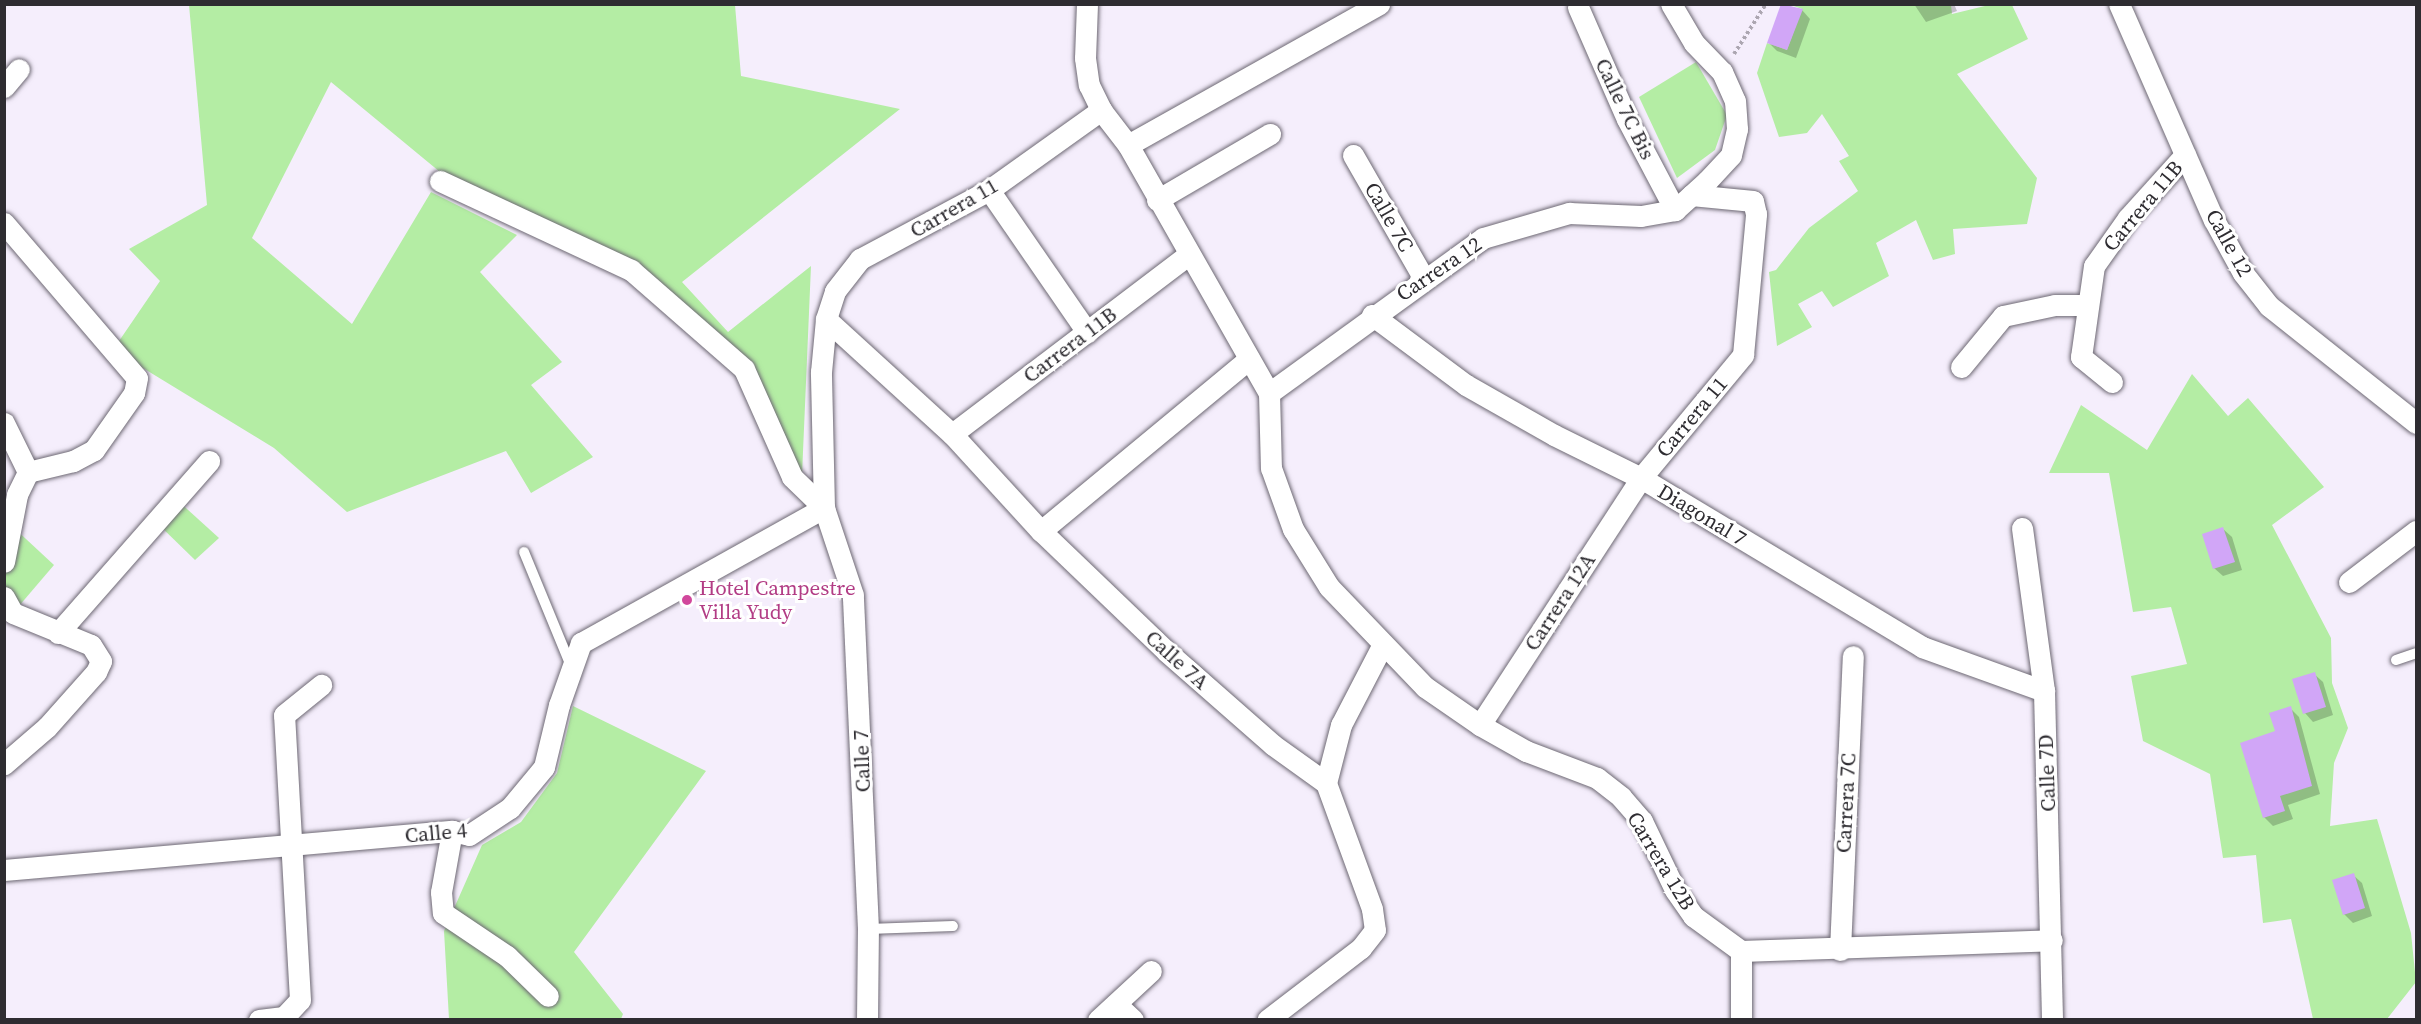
<!DOCTYPE html>
<html>
<head>
<meta charset="utf-8">
<style>
  body { margin:0 }
  #map { position:relative; width:2421px; height:1024px; overflow:hidden; background:#f5eefc; font-family:"Source Serif 4",serif }
  div>[style] { position:absolute }
  .green>* { inset:0; background:#b4eda4 }
  .shadow>* { inset:0; background:#0003 }
  .building>* { inset:0; background:#d1a6f7 }
  .path>* { height:4px; margin-top:-2px; transform-origin:0; background:repeating-linear-gradient(90deg,#aca6b1 0 3px,transparent 0 6px) }
  .roads { filter:drop-shadow(0 0 2px #6d6873) drop-shadow(0 0 2px #6d6873) }
  .service>* { height:10px; margin:-5px; padding:0 5px; transform-origin:5px; border-radius:5px; background:#fff }
  .minor>* { height:21px; margin:-10.5px; padding:0 10.5px; transform-origin:10.5px; border-radius:10.5px; background:#fff }
  .dots>* { width:16px; height:16px; translate:-50% -50%; box-sizing:border-box; border:3px solid #fff; border-radius:50% }
  span { translate:-50% -50%; white-space:nowrap; text-align:center; line-height:1.15; -webkit-text-stroke:6px #fff; paint-order:stroke }
  .street-label { font-size:21px; color:#2e2c31 }
  .hotel-label { font-size:21px; color:#b23c85 }
  .left { translate:0 -50%; text-align:left }
  .frame { position:absolute; inset:0; border:6px solid #2e2c31; pointer-events:none }
</style>
</head>
<body>
<div id="map">
  <div class="green">
    <i style="clip-path:polygon(189px 5px,735px 5px,741px 76px,900px 109px,682px 282px,728px 332px,811px 266px,802px 475px,752px 361px,744px 363px,632px 265px,440px 172px,331px 82px,252px 238px,352px 324px,431px 192px,517px 235px,480px 272px,562px 362px,531px 385px,593px 457px,531px 493px,506px 451px,347px 512px,274px 448px,138px 365px,117px 344px,160px 281px,129px 249px,207px 205px)"></i>
    <i style="clip-path:polygon(1791px 5px,1951px 5px,1952px 14px,1989px 5px,2012px 5px,2028px 39px,1957px 74px,2037px 178px,2027px 224px,1953px 229px,1955px 254px,1933px 260px,1916px 220px,1876px 243px,1889px 276px,1833px 307px,1822px 291px,1798px 304px,1812px 327px,1777px 346px,1769px 272px,1776px 270px,1809px 228px,1858px 191px,1839px 161px,1849px 156px,1822px 114px,1807px 133px,1779px 137px,1757px 73px,1767px 43px,1787px 50px,1802px 9px)"></i>
    <i style="clip-path:polygon(1696px 62px,1727px 115px,1715px 150px,1677px 178px,1639px 97px)"></i>
    <i style="clip-path:polygon(2192px 374px,2228px 416px,2248px 398px,2324px 487px,2272px 525px,2331px 638px,2332px 683px,2348px 728px,2334px 763px,2330px 826px,2377px 819px,2411px 933px,2416px 982px,2387px 1019px,2313px 1019px,2291px 919px,2263px 923px,2256px 855px,2223px 858px,2210px 774px,2143px 741px,2131px 676px,2187px 664px,2171px 607px,2133px 612px,2109px 473px,2049px 473px,2081px 405px,2147px 450px)"></i>
    <i style="clip-path:polygon(176px 499px,219px 538px,195px 560px,156px 522px)"></i>
    <i style="clip-path:polygon(12px 526px,54px 565px,13px 613px,5px 597px,5px 562px)"></i>
    <i style="clip-path:polygon(573px 706px,706px 771px,574px 952px,623px 1014px,621px 1019px,449px 1019px,444px 931px,482px 845px,521px 822px,557px 773px)"></i>
  </div>
  <div class="shadow">
    <i style="clip-path:polygon(1783px 4px,1802px 10px,1810px 19px,1796px 58px,1777px 51px,1769px 43px)"></i>
    <i style="clip-path:polygon(1914px 4px,1954px 4px,1957px 11px,1926px 22px)"></i>
    <i style="clip-path:polygon(2223px 529px,2232px 537px,2242px 570px,2223px 576px,2214px 568px)"></i>
    <i style="clip-path:polygon(2314px 674px,2323px 682px,2333px 715px,2313px 722px,2305px 713px)"></i>
    <i style="clip-path:polygon(2290px 708px,2299px 717px,2320px 794px,2288px 805px,2293px 819px,2273px 826px,2264px 817px,2276px 732px)"></i>
    <i style="clip-path:polygon(2353px 875px,2362px 883px,2372px 916px,2353px 923px,2344px 914px)"></i>
  </div>
  <div class="building">
    <i style="clip-path:polygon(1781px 4px,1803px 9px,1787px 50px,1767px 43px)"></i>
    <i style="clip-path:polygon(2223px 527px,2235px 562px,2213px 569px,2202px 534px)"></i>
    <i style="clip-path:polygon(2315px 672px,2326px 707px,2303px 714px,2292px 679px)"></i>
    <i style="clip-path:polygon(2291px 706px,2312px 786px,2280px 796px,2285px 811px,2263px 818px,2240px 743px,2275px 731px,2269px 713px)"></i>
    <i style="clip-path:polygon(2354px 873px,2365px 908px,2343px 915px,2332px 880px)"></i>
  </div>
  <div class="path">
    <i style="left:1734px;top:54px;width:59px;rotate:-57.4deg"></i>
  </div>
  <div class="roads">
    <div class="service">
      <i style="left:524px;top:552px;width:123px;rotate:67.6deg"></i>
      <i style="left:2396px;top:660px;width:21px;rotate:-19deg"></i>
      <i style="left:868px;top:929px;width:85px;rotate:-2deg"></i>
    </div>
    <div class="minor">
      <i style="left:1087px;top:4px;width:54px;rotate:92.1deg"></i>
      <i style="left:1085px;top:58px;width:27px;rotate:82deg"></i>
      <i style="left:1089px;top:85px;width:28px;rotate:64deg"></i>
      <i style="left:1101px;top:110px;width:44px;rotate:52.4deg"></i>
      <i style="left:1128px;top:145px;width:285px;rotate:60.4deg"></i>
      <i style="left:1269px;top:393px;width:75px;rotate:88.5deg"></i>
      <i style="left:1271px;top:468px;width:65px;rotate:70.2deg"></i>
      <i style="left:1293px;top:529px;width:68px;rotate:58.2deg"></i>
      <i style="left:1329px;top:587px;width:139px;rotate:46.2deg"></i>
      <i style="left:1425px;top:687px;width:67px;rotate:34.6deg"></i>
      <i style="left:1480px;top:725px;width:53px;rotate:29.5deg"></i>
      <i style="left:1526px;top:751px;width:76px;rotate:20.8deg"></i>
      <i style="left:1597px;top:778px;width:31px;rotate:38deg"></i>
      <i style="left:1621px;top:797px;width:32px;rotate:49deg"></i>
      <i style="left:1642px;top:821px;width:76px;rotate:64.4deg"></i>
      <i style="left:1675px;top:890px;width:32px;rotate:55deg"></i>
      <i style="left:1693px;top:916px;width:59px;rotate:36.1deg"></i>
      <i style="left:1741px;top:951px;width:311px;rotate:-2deg"></i>
      <i style="left:2119px;top:4px;width:236px;rotate:66.3deg"></i>
      <i style="left:2214px;top:220px;width:60px;rotate:61.3deg"></i>
      <i style="left:2243px;top:273px;width:42px;rotate:51.8deg"></i>
      <i style="left:2269px;top:306px;width:188px;rotate:38.5deg"></i>
      <i style="left:1578px;top:7px;width:122px;rotate:66.4deg"></i>
      <i style="left:1627px;top:119px;width:103px;rotate:62.2deg"></i>
      <i style="left:4px;top:87px;width:23px;rotate:-50deg"></i>
      <i style="left:1128px;top:145px;width:288px;rotate:-29.3deg"></i>
      <i style="left:1353px;top:155px;width:143px;rotate:60.2deg"></i>
      <i style="left:440px;top:181px;width:211px;rotate:25deg"></i>
      <i style="left:631px;top:270px;width:150px;rotate:41.2deg"></i>
      <i style="left:744px;top:369px;width:118px;rotate:66deg"></i>
      <i style="left:792px;top:477px;width:45px;rotate:44.1deg"></i>
      <i style="left:989px;top:190px;width:173px;rotate:55.4deg"></i>
      <i style="left:1157px;top:200px;width:131px;rotate:-30.3deg"></i>
      <i style="left:4px;top:223px;width:204px;rotate:49.4deg"></i>
      <i style="left:137px;top:378px;width:15px;rotate:101deg"></i>
      <i style="left:134px;top:393px;width:70px;rotate:125.1deg"></i>
      <i style="left:94px;top:450px;width:24px;rotate:152deg"></i>
      <i style="left:73px;top:461px;width:46px;rotate:166.3deg"></i>
      <i style="left:1372px;top:315px;width:117px;rotate:36.7deg"></i>
      <i style="left:1466px;top:385px;width:101px;rotate:29.6deg"></i>
      <i style="left:1554px;top:435px;width:97px;rotate:26.3deg"></i>
      <i style="left:1641px;top:478px;width:328px;rotate:31deg"></i>
      <i style="left:1922px;top:647px;width:130px;rotate:19.8deg"></i>
      <i style="left:826px;top:319px;width:171px;rotate:42.4deg"></i>
      <i style="left:952px;top:434px;width:132px;rotate:47.5deg"></i>
      <i style="left:1041px;top:531px;width:173px;rotate:43.8deg"></i>
      <i style="left:1166px;top:651px;width:142px;rotate:41.3deg"></i>
      <i style="left:1273px;top:745px;width:65px;rotate:35.6deg"></i>
      <i style="left:1326px;top:783px;width:134px;rotate:69.9deg"></i>
      <i style="left:1372px;top:909px;width:21px;rotate:82deg"></i>
      <i style="left:1375px;top:930px;width:23px;rotate:128deg"></i>
      <i style="left:1361px;top:948px;width:118px;rotate:142.5deg"></i>
      <i style="left:1961px;top:367px;width:66px;rotate:-50.5deg"></i>
      <i style="left:2003px;top:316px;width:53px;rotate:-11.9deg"></i>
      <i style="left:2055px;top:305px;width:33px"></i>
      <i style="left:2112px;top:382px;width:40px;rotate:-141deg"></i>
      <i style="left:2081px;top:357px;width:92px;rotate:-81.9deg"></i>
      <i style="left:2094px;top:266px;width:59px;rotate:-54.7deg"></i>
      <i style="left:2128px;top:218px;width:85px;rotate:-47.9deg"></i>
      <i style="left:1269px;top:393px;width:264px;rotate:-35.9deg"></i>
      <i style="left:1483px;top:238px;width:90px;rotate:-16.2deg"></i>
      <i style="left:1569px;top:213px;width:72px;rotate:2.4deg"></i>
      <i style="left:1641px;top:216px;width:35px;rotate:-10deg"></i>
      <i style="left:1675px;top:210px;width:43px;rotate:-42.2deg"></i>
      <i style="left:1707px;top:181px;width:35px;rotate:-47deg"></i>
      <i style="left:1731px;top:155px;width:27px;rotate:-77deg"></i>
      <i style="left:1737px;top:129px;width:28px;rotate:-94deg"></i>
      <i style="left:1735px;top:101px;width:32px;rotate:-114deg"></i>
      <i style="left:1722px;top:72px;width:40px;rotate:-134deg"></i>
      <i style="left:1694px;top:43px;width:45px;rotate:-120.5deg"></i>
      <i style="left:4px;top:423px;width:55px;rotate:63.9deg"></i>
      <i style="left:28px;top:472px;width:25px;rotate:116deg"></i>
      <i style="left:17px;top:495px;width:68px;rotate:101deg"></i>
      <i style="left:952px;top:434px;width:296px;rotate:-37.2deg"></i>
      <i style="left:2022px;top:528px;width:164px;rotate:82.3deg"></i>
      <i style="left:2044px;top:691px;width:329px;rotate:88.6deg"></i>
      <i style="left:1041px;top:531px;width:270px;rotate:-39.6deg"></i>
      <i style="left:2349px;top:582px;width:84px;rotate:-37.3deg"></i>
      <i style="left:4px;top:597px;width:18px;rotate:61deg"></i>
      <i style="left:13px;top:613px;width:84px;rotate:22.3deg"></i>
      <i style="left:91px;top:645px;width:19px;rotate:58deg"></i>
      <i style="left:101px;top:661px;width:12px;rotate:114deg"></i>
      <i style="left:96px;top:672px;width:74px;rotate:131.7deg"></i>
      <i style="left:47px;top:727px;width:57px;rotate:139.3deg"></i>
      <i style="left:58px;top:633px;width:229px;rotate:-48.7deg"></i>
      <i style="left:1480px;top:725px;width:295px;rotate:-56.9deg"></i>
      <i style="left:1641px;top:478px;width:160px;rotate:-50.3deg"></i>
      <i style="left:1743px;top:355px;width:142px;rotate:-84.7deg"></i>
      <i style="left:1756px;top:214px;width:13px;rotate:-103deg"></i>
      <i style="left:1753px;top:201px;width:62px;rotate:-174.5deg"></i>
      <i style="left:1326px;top:783px;width:60px;rotate:-75.5deg"></i>
      <i style="left:1341px;top:725px;width:91px;rotate:-62.6deg"></i>
      <i style="left:452px;top:831px;width:62px;rotate:100.2deg"></i>
      <i style="left:441px;top:892px;width:21px;rotate:85deg"></i>
      <i style="left:443px;top:913px;width:77px;rotate:33.9deg"></i>
      <i style="left:507px;top:956px;width:57px;rotate:44.3deg"></i>
      <i style="left:4px;top:870px;width:450px;rotate:-5deg"></i>
      <i style="left:452px;top:831px;width:17px;rotate:13deg"></i>
      <i style="left:469px;top:835px;width:49px;rotate:-33.4deg"></i>
      <i style="left:510px;top:808px;width:53px;rotate:-50.3deg"></i>
      <i style="left:544px;top:767px;width:64px;rotate:-76.4deg"></i>
      <i style="left:559px;top:705px;width:66px;rotate:-70.5deg"></i>
      <i style="left:581px;top:643px;width:278px;rotate:-29.1deg"></i>
      <i style="left:1840px;top:950px;width:294px;rotate:-87.5deg"></i>
      <i style="left:1116px;top:1004px;width:23px;rotate:43deg"></i>
      <i style="left:259px;top:1020px;width:25px;rotate:-7deg"></i>
      <i style="left:284px;top:1017px;width:23px;rotate:-47deg"></i>
      <i style="left:300px;top:1000px;width:285px;rotate:-93.2deg"></i>
      <i style="left:284px;top:715px;width:48px;rotate:-39deg"></i>
      <i style="left:867px;top:1020px;width:91px;rotate:-89.4deg"></i>
      <i style="left:868px;top:929px;width:334px;rotate:-92.6deg"></i>
      <i style="left:853px;top:595px;width:92px;rotate:-108.4deg"></i>
      <i style="left:824px;top:508px;width:136px;rotate:-91.3deg"></i>
      <i style="left:821px;top:372px;width:53px;rotate:-84.6deg"></i>
      <i style="left:826px;top:319px;width:29px;rotate:-72deg"></i>
      <i style="left:835px;top:291px;width:41px;rotate:-52deg"></i>
      <i style="left:860px;top:259px;width:146px;rotate:-28.1deg"></i>
      <i style="left:989px;top:190px;width:138px;rotate:-35.5deg"></i>
      <i style="left:1098px;top:1020px;width:72px;rotate:-42.8deg"></i>
      <i style="left:1741px;top:1020px;width:69px;rotate:-90deg"></i>
    </div>
  </div>
  <div class="dots">
    <i style="left:687px;top:600px;background:#d1479c"></i>
  </div>
  <div class="street-label">
    <span style="left:1625px;top:109px;rotate:64deg">Calle 7C Bis</span>
    <span style="left:2143px;top:206px;rotate:-50deg">Carrera 11B</span>
    <span style="left:954px;top:208px;rotate:-30deg">Carrera 11</span>
    <span style="left:1389px;top:217px;rotate:60deg">Calle 7C</span>
    <span style="left:2229px;top:243px;rotate:61deg">Calle 12</span>
    <span style="left:1439px;top:269px;rotate:-34deg">Carrera 12</span>
    <span style="left:1070px;top:345px;rotate:-37deg">Carrera 11B</span>
    <span style="left:1692px;top:417px;rotate:-50deg">Carrera 11</span>
    <span style="left:1702px;top:515px;rotate:31deg">Diagonal 7</span>
    <span style="left:1560px;top:602px;rotate:-57deg">Carrera 12A</span>
    <span style="left:1177px;top:660px;rotate:42deg">Calle 7A</span>
    <span style="left:862px;top:761px;rotate:-92deg">Calle 7</span>
    <span style="left:2047px;top:773px;rotate:-92deg">Calle 7D</span>
    <span style="left:1846px;top:803px;rotate:-87deg">Carrera 7C</span>
    <span style="left:436px;top:833px;rotate:-5deg">Calle 4</span>
    <span style="left:1661px;top:861px;rotate:59deg">Carrera 12B</span>
  </div>
  <div class="hotel-label">
    <span class="left" style="left:699px;top:600px">Hotel Campestre<br>Villa Yudy</span>
  </div>
  <div class="frame"></div>
</div>
</body>
</html>
